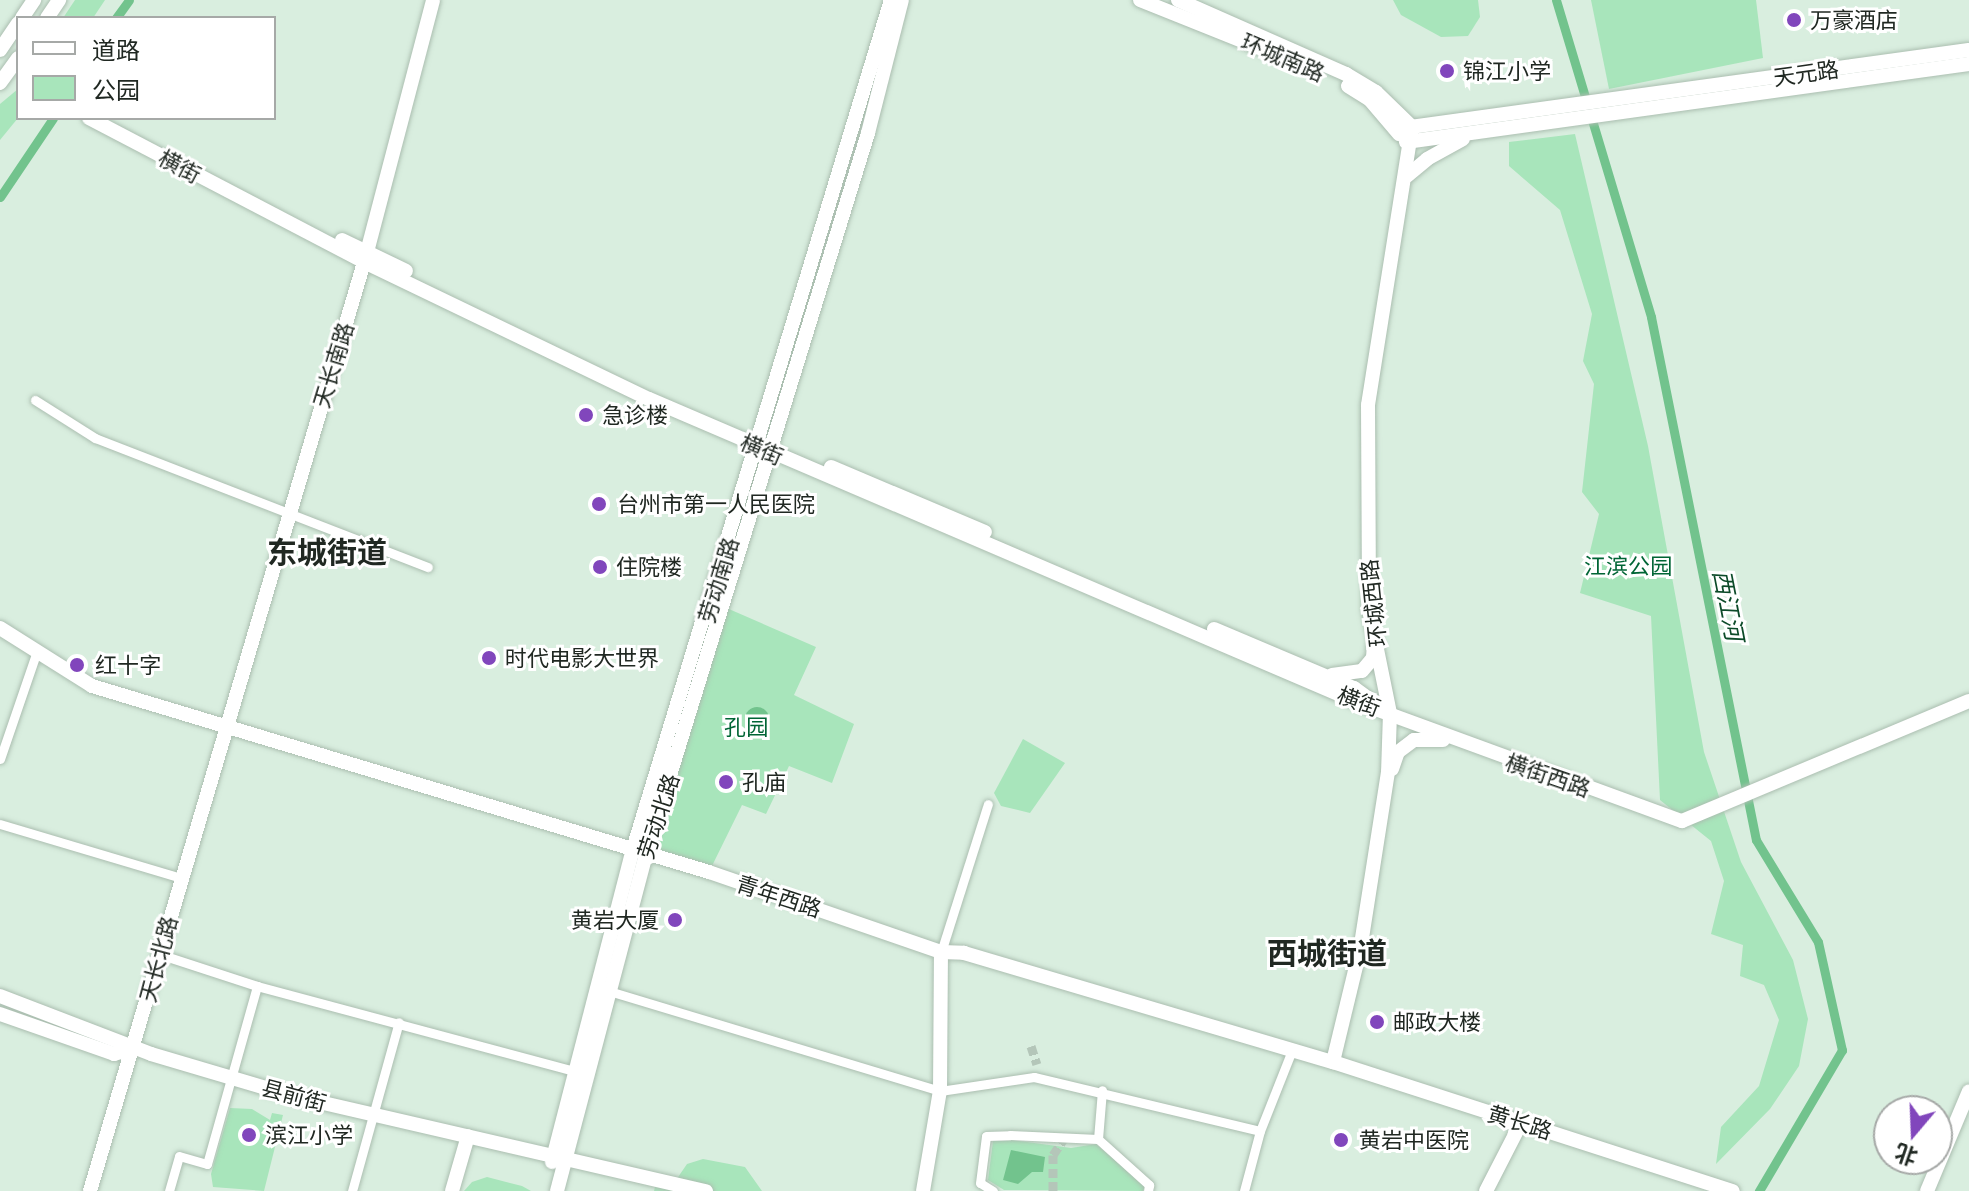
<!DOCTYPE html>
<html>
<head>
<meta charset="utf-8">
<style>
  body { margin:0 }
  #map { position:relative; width:1969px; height:1191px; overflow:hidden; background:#d9eedf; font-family:Barlow,"Noto Sans SC",sans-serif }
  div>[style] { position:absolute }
  .green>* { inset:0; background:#a8e5bb }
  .water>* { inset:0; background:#72c38d }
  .round { border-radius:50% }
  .canal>* { height:9px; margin:-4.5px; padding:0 4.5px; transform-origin:4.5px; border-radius:4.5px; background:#72c38d }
  .street-tunnel>* { height:9px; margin-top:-4.5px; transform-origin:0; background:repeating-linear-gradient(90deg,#b4c6b9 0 9px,transparent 0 13.5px) }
  .roads { filter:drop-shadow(0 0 2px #abbeb0) drop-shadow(0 0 2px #abbeb0) }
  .street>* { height:9px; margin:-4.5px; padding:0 4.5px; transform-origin:4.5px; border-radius:4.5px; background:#fff }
  .secondary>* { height:14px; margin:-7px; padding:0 7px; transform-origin:7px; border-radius:7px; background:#fff }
  .dots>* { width:22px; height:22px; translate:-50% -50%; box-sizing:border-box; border:4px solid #fff; border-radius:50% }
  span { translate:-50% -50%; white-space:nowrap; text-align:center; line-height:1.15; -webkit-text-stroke:6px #fff; paint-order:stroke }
  .poi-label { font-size:22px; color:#202822 }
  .left { translate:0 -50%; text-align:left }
  .right { translate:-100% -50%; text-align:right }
  .street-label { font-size:22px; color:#202822 }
  .park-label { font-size:22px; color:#006535 }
  .water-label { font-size:24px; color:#0c4b29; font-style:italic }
  .district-label { font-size:30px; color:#202822; font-weight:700 }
  .legend { position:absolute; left:16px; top:16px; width:260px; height:104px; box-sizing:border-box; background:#fff; border:2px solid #a6a9a7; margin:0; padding:10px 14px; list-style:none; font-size:24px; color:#202822 }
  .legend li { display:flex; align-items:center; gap:16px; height:40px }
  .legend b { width:40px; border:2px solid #a6a9a7 }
  .north { position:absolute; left:1873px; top:1095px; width:80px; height:80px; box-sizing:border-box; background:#fff; border:2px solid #a6a9a7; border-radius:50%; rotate:199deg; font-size:22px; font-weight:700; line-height:32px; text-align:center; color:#202822 }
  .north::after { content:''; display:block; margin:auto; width:28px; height:36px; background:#8146bc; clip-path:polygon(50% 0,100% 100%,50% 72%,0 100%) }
</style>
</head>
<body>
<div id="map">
  <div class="green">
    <i style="clip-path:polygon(75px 0,105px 0,93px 18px,63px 18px)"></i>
    <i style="clip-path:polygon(1393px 0,1478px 0,1480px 17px,1468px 36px,1441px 37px,1401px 15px)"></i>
    <i style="clip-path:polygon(1591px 0,1756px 0,1763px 58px,1609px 89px)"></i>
    <i style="clip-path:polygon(18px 89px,18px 118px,0 140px,0 104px)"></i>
    <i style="clip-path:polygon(1575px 134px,1648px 446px,1704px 752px,1741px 862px,1793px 960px,1808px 1019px,1799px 1066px,1770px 1109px,1716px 1164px,1721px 1127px,1759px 1086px,1779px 1020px,1764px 985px,1740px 976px,1743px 945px,1711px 934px,1724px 881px,1711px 841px,1660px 800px,1651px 616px,1580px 593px,1599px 514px,1582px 492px,1594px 384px,1583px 361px,1592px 314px,1560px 210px,1509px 166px,1509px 142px)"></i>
    <i style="clip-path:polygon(722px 606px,816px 647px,794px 695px,854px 724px,832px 783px,789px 766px,766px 814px,742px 805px,709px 872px,646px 853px)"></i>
    <i style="clip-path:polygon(1023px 739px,1065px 763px,1030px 813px,1001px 806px,994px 793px)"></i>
    <i style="clip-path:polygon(230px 1108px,252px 1109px,270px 1120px,272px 1113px,283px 1115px,264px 1191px,213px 1187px,211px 1174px)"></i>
    <i style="clip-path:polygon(1013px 1140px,1071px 1148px,1096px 1144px,1145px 1186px,1143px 1191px,1004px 1190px,988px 1180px,993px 1141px)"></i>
    <i style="clip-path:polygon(703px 1159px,745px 1167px,762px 1191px,654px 1191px,657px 1179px,674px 1183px,687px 1164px)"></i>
    <i style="clip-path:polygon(487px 1177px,522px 1186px,531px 1191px,464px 1191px,472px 1182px)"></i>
  </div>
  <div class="water">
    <i class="round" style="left:745px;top:707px;width:24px;height:24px"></i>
    <i style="clip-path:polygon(1011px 1150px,1045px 1157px,1043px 1172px,1032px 1172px,1018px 1184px,1003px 1180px)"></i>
  </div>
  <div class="canal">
    <i style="left:1556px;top:0;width:331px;rotate:73.3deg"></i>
    <i style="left:1651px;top:317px;width:533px;rotate:78.65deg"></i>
    <i style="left:1756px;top:840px;width:119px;rotate:58.7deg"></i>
    <i style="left:1818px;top:942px;width:111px;rotate:77.5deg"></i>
    <i style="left:1842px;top:1050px;width:164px;rotate:120.5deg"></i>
    <i style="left:116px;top:18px;width:22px;rotate:-54deg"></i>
    <i style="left:0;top:197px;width:95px;rotate:-56.1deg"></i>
  </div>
  <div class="street-tunnel">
    <i style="left:1031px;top:1046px;width:19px;rotate:72deg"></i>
    <i style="left:1053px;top:1191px;width:36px;rotate:-90deg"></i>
    <i style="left:1053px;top:1155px;width:18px;rotate:-56deg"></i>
  </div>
  <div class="roads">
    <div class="street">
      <i style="left:35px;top:400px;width:71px;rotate:32.3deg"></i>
      <i style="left:95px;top:438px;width:357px;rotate:21.2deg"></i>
      <i style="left:0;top:759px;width:114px;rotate:-71.1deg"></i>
      <i style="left:0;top:824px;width:189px;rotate:16.6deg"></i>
      <i style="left:941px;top:952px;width:155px;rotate:-72.4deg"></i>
      <i style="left:159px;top:954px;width:103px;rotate:18.1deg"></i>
      <i style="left:257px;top:986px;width:333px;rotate:15deg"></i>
      <i style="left:609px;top:991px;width:346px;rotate:16.8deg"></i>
      <i style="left:940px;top:1091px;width:95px;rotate:-8.5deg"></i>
      <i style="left:1034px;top:1077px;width:232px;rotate:13.4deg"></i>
      <i style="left:1098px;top:1139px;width:49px;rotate:-85.3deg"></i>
      <i style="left:169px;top:1191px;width:36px;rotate:-74deg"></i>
      <i style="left:179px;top:1156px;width:29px;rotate:16deg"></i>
      <i style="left:207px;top:1164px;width:185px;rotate:-74.3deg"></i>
      <i style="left:352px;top:1191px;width:175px;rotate:-74.5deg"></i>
      <i style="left:993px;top:1191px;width:15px;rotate:-148deg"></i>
      <i style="left:980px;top:1183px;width:47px;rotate:-82.7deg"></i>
      <i style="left:986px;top:1136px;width:24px;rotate:-2deg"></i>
      <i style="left:1010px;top:1135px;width:88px;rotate:2.6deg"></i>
      <i style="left:1098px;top:1139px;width:69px;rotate:42deg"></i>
      <i style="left:1149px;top:1185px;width:6px;rotate:99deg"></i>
      <i style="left:1244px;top:1191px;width:62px;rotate:-75.1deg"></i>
      <i style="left:1260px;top:1131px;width:87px;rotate:-68.4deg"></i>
    </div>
    <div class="secondary">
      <i style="left:1140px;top:0;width:156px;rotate:21.8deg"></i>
      <i style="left:1178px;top:0;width:184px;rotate:23.8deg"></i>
      <i style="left:1346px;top:74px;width:35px;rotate:31deg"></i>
      <i style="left:1376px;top:92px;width:50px;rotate:44.2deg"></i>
      <i style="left:1412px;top:127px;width:281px;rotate:99deg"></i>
      <i style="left:1368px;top:405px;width:205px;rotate:89.7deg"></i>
      <i style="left:1369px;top:610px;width:105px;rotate:78.5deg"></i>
      <i style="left:1390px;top:713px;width:59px;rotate:91.9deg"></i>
      <i style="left:1388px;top:772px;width:180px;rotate:98.9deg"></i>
      <i style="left:1360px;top:950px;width:115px;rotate:103.6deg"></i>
      <i style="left:22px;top:18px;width:22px;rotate:-56deg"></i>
      <i style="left:47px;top:18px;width:22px;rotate:-56deg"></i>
      <i style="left:0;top:50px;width:32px;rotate:-56deg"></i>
      <i style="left:0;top:83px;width:31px;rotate:-54deg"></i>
      <i style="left:1348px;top:86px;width:26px;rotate:32deg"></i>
      <i style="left:1370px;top:100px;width:45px;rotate:49.5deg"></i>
      <i style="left:89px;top:118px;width:310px;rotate:27.6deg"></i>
      <i style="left:364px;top:262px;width:316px;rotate:25.7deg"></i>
      <i style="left:649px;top:399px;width:772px;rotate:23.18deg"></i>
      <i style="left:1359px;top:703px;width:344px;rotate:20.1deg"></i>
      <i style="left:1682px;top:821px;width:311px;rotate:-22.7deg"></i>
      <i style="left:1396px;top:129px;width:578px;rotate:-7.85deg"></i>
      <i style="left:1406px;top:142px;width:568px;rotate:-7.89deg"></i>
      <i style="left:1407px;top:176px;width:26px;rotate:-40deg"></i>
      <i style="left:1427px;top:159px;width:41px;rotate:-29.1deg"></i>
      <i style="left:342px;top:240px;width:71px;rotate:25.8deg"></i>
      <i style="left:831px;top:467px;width:167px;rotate:22.9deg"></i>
      <i style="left:0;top:628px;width:109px;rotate:32.2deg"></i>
      <i style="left:92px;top:686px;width:644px;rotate:16.78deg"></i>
      <i style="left:709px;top:872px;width:245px;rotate:19deg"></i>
      <i style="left:941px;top:952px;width:23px;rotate:2deg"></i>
      <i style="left:964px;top:953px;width:385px;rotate:16.5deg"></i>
      <i style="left:1333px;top:1062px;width:420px;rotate:17.9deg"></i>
      <i style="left:1214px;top:629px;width:152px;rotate:22.9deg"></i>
      <i style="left:1354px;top:688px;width:24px;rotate:36deg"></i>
      <i style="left:1332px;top:675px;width:30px;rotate:-8deg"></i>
      <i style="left:1362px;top:671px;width:17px;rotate:-50deg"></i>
      <i style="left:1373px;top:658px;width:14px;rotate:-86deg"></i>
      <i style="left:1392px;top:769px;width:18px;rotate:-71deg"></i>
      <i style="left:1398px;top:752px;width:20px;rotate:-37deg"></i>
      <i style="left:1414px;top:740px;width:29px"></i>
      <i style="left:0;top:996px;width:162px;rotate:21deg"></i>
      <i style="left:151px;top:1054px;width:148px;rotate:16.5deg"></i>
      <i style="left:293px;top:1096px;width:424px;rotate:13deg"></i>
      <i style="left:0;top:1014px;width:121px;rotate:19.3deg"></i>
      <i style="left:114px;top:1054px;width:21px;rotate:-17deg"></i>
      <i style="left:552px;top:1162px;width:323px;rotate:-75.5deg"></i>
      <i style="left:633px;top:849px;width:887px;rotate:-73.1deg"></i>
      <i style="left:90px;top:1191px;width:979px;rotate:-73.56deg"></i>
      <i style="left:367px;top:252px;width:260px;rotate:-75.3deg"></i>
      <i style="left:452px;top:1191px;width:57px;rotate:-73.8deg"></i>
      <i style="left:557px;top:1191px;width:350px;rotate:-75.2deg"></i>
      <i style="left:646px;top:853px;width:753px;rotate:-72.86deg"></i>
      <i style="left:868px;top:133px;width:137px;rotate:-75.7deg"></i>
      <i style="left:923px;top:1191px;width:101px;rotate:-80.4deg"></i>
      <i style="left:940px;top:1091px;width:139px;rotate:-89.6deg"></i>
      <i style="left:1486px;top:1191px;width:76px;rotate:-62.8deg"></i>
      <i style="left:1927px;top:1191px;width:108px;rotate:-67.2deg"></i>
    </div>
  </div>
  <div class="dots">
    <i style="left:1794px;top:20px;background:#8146bc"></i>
    <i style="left:1447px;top:71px;background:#8146bc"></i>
    <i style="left:586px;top:415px;background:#8146bc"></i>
    <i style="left:599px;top:504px;background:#8146bc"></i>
    <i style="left:600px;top:567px;background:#8146bc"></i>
    <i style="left:489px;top:658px;background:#8146bc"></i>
    <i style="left:77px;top:665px;background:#8146bc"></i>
    <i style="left:726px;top:782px;background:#8146bc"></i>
    <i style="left:675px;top:920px;background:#8146bc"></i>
    <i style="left:1377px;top:1022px;background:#8146bc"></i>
    <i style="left:249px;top:1135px;background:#8146bc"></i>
    <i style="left:1341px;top:1140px;background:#8146bc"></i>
  </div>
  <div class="poi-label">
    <span class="left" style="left:1810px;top:20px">万豪酒店</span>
    <span class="left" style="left:1463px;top:71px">锦江小学</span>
    <span class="left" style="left:602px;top:415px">急诊楼</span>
    <span class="left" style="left:617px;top:504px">台州市第一人民医院</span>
    <span class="left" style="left:616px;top:567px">住院楼</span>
    <span class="left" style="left:505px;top:658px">时代电影大世界</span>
    <span class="left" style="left:95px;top:665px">红十字</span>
    <span class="left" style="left:742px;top:782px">孔庙</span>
    <span class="right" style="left:659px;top:920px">黄岩大厦</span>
    <span class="left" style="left:1393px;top:1022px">邮政大楼</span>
    <span class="left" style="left:265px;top:1135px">滨江小学</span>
    <span class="left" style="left:1359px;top:1140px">黄岩中医院</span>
  </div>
  <div class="street-label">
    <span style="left:1283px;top:57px;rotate:23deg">环城南路</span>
    <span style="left:1806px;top:73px;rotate:-8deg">天元路</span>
    <span style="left:180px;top:166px;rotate:28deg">横街</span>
    <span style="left:333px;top:365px;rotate:-73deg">天长南路</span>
    <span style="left:762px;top:449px;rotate:23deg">横街</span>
    <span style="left:718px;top:580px;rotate:-73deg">劳动南路</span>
    <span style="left:1373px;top:603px;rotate:-96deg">环城西路</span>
    <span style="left:1359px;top:701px;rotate:21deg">横街</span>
    <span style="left:1548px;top:775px;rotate:19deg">横街西路</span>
    <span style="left:658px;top:816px;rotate:-72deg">劳动北路</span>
    <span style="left:779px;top:896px;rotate:18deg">青年西路</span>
    <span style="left:158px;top:959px;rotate:-75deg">天长北路</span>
    <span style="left:294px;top:1095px;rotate:15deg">县前街</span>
    <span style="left:1520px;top:1122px;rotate:17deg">黄长路</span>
  </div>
  <div class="park-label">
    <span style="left:1628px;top:566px">江滨公园</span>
    <span style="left:746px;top:727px">孔园</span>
  </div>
  <div class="water-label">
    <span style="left:1729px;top:605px;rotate:79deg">西江河</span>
  </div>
  <div class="district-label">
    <span style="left:327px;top:551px">东城街道</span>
    <span style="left:1327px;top:952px">西城街道</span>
  </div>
  <ul class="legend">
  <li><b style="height:10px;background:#fff"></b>道路</li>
  <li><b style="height:22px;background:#a8e5bb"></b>公园</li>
  </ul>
  <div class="north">北</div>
</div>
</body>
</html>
